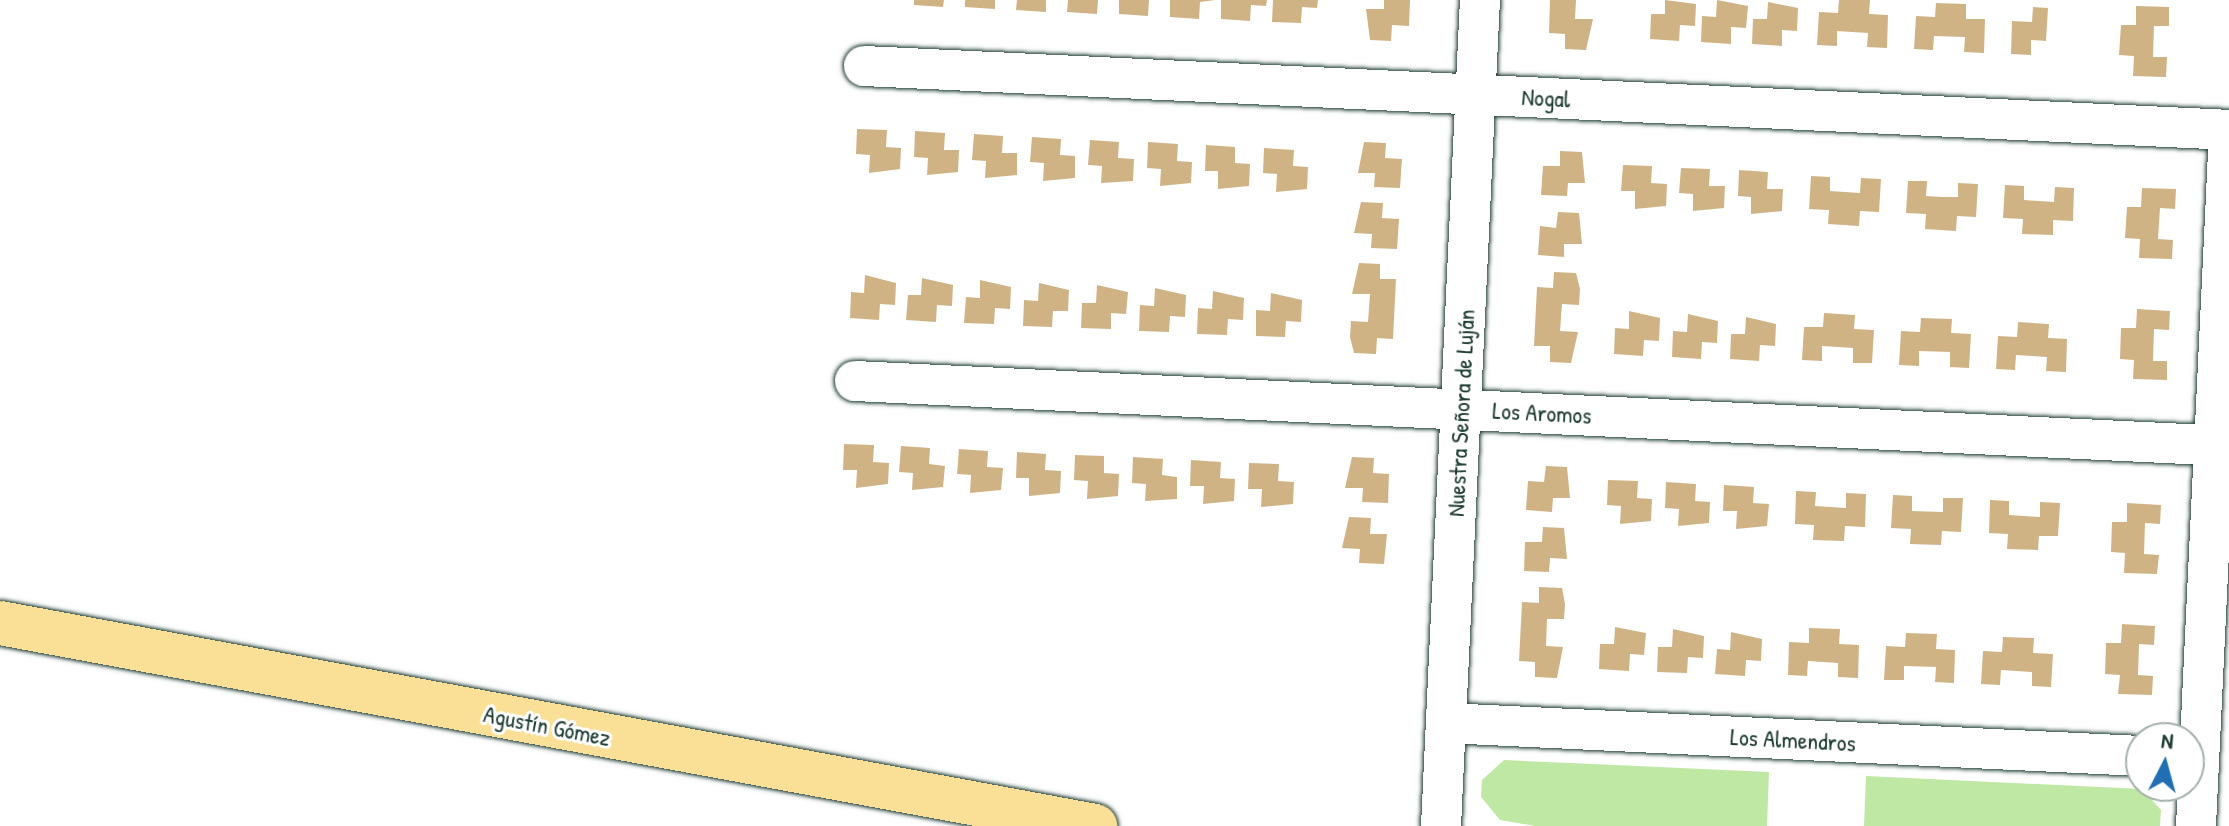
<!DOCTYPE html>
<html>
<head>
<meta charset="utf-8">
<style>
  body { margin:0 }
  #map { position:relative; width:2229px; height:826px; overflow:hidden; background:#fff; font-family:"Patrick Hand",sans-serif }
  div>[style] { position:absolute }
  .green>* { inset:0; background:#bfe8a4 }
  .building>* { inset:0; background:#cfb385 }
  .roads { filter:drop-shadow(0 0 2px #1f3d34) drop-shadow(0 0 2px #1f3d34) }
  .minor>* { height:40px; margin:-20px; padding:0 20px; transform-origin:20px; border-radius:20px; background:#fff }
  .major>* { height:44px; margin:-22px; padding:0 22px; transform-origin:22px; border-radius:22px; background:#fadf96 }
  span { translate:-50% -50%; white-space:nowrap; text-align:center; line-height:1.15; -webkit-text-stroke:6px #fff; paint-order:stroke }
  .street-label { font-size:24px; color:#1f3d34 }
  .north { position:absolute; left:2125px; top:722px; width:80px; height:80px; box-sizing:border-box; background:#fff; border:2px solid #a5b1ae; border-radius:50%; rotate:6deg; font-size:22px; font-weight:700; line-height:32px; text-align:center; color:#1f3d34 }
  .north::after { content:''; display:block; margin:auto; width:28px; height:36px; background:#1f6fb2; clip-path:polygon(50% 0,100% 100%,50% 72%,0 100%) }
</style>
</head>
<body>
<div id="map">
  <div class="green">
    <i style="clip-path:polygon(1504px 760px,1769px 772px,1767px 826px,1535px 826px,1500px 820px,1481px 797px,1482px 780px)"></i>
    <i style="clip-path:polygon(1866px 776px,2142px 789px,2161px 810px,2160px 826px,1864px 826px)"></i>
  </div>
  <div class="building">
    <i style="clip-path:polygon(914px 0,944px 0,943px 7px,914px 5px)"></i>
    <i style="clip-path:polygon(965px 0,995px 0,995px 9px,965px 7px)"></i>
    <i style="clip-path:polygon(1017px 0,1046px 0,1046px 12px,1016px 10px)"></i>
    <i style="clip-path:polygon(1068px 0,1098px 0,1097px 14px,1067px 12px)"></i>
    <i style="clip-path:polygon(1119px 0,1149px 0,1148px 16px,1119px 14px)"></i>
    <i style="clip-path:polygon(1170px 0,1215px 0,1200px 2px,1199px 19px,1170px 17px)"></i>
    <i style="clip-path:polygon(1221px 0,1267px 0,1266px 6px,1251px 5px,1250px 21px,1221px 19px)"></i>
    <i style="clip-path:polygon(1273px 0,1318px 0,1317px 8px,1302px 7px,1301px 23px,1272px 22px)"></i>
    <i style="clip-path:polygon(1384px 0,1410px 0,1409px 26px,1392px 25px,1391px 41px,1370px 40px,1366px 9px,1384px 9px)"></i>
    <i style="clip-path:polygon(1550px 0,1576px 0,1575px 19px,1593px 19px,1586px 50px,1565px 49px,1565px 34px,1549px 33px)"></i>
    <i style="clip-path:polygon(1665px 0,1696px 4px,1695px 26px,1680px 25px,1679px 41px,1650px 39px,1651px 14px,1665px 14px)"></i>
    <i style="clip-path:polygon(1717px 0,1748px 6px,1746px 28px,1731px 27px,1731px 44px,1701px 42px,1702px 16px,1716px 17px)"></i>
    <i style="clip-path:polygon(1839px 0,1870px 0,1869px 14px,1888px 15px,1887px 48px,1867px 47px,1868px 33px,1837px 31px,1837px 46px,1817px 45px,1819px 12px,1838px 13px)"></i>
    <i style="clip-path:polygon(1768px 2px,1798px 8px,1797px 31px,1782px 30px,1782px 46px,1752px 44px,1753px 19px,1767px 19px)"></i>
    <i style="clip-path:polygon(1936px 3px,1966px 4px,1966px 19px,1985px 19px,1984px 53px,1964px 52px,1965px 37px,1934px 36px,1933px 50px,1914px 49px,1916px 16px,1935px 17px)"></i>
    <i style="clip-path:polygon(2136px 6px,2169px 7px,2169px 26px,2154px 26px,2153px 57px,2167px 57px,2166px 77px,2133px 76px,2134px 56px,2119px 55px,2121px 25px,2136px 25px)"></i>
    <i style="clip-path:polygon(2033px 7px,2048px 8px,2046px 41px,2031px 40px,2031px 55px,2011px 54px,2012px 21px,2032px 22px)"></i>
    <i style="clip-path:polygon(857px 129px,887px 130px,886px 147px,901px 148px,900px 169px,869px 173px,870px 155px,856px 154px)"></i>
    <i style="clip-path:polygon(915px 131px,945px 133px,944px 150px,959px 150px,958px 172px,927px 175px,928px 158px,914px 157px)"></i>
    <i style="clip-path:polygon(974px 134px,1003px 136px,1002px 153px,1017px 153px,1017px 175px,985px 178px,986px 161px,972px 160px)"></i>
    <i style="clip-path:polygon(1032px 137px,1061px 139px,1060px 155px,1075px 156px,1075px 178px,1043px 181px,1044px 163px,1030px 162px)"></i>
    <i style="clip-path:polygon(1090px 140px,1119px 142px,1118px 158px,1134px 159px,1133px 181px,1101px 183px,1102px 166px,1088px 165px)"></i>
    <i style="clip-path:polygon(1148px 142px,1178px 144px,1177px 161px,1192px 162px,1191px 183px,1160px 186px,1161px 169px,1147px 168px)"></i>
    <i style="clip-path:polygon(1364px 142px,1386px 143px,1385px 158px,1402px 159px,1400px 188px,1374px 187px,1375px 173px,1358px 173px)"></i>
    <i style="clip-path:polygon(1206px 145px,1235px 147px,1235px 163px,1250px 164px,1249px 186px,1218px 189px,1218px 171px,1205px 171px)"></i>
    <i style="clip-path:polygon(1264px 148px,1294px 150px,1293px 166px,1308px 167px,1307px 189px,1276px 192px,1277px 174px,1263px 173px)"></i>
    <i style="clip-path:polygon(1560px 151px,1582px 152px,1585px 183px,1568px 183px,1567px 196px,1541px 195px,1543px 166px,1560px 166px)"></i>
    <i style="clip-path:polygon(1623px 165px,1652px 166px,1651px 183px,1667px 184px,1666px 206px,1635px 209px,1635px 191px,1621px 191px)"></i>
    <i style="clip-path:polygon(1681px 168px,1710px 169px,1709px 186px,1725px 186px,1724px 208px,1693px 211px,1693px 194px,1679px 193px)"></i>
    <i style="clip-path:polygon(1739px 170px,1768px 172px,1767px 189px,1783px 189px,1782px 211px,1751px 214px,1751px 197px,1738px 196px)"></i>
    <i style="clip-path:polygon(1811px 176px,1830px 177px,1830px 191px,1860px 193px,1861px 178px,1881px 179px,1879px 212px,1860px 211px,1859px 226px,1828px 224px,1829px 210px,1809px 209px)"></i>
    <i style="clip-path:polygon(1908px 181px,1927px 181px,1926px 196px,1942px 197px,1958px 197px,1958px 183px,1978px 184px,1976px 217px,1957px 216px,1956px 231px,1925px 229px,1926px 214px,1906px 213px)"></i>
    <i style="clip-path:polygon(2005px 185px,2024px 186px,2024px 200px,2054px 202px,2055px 187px,2074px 188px,2073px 221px,2053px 220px,2053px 235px,2022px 234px,2023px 219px,2003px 218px)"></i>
    <i style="clip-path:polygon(2142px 188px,2176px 189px,2175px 209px,2160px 208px,2158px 239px,2173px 240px,2172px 259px,2139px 258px,2140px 239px,2125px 238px,2127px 207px,2141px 207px)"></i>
    <i style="clip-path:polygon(1361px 202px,1383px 203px,1382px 218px,1399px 219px,1397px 249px,1371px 248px,1372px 234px,1354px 233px)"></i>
    <i style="clip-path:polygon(1558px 212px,1579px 213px,1582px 244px,1564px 244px,1564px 257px,1538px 255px,1540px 226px,1556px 228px)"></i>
    <i style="clip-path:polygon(1359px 263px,1380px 264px,1380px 279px,1396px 279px,1393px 339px,1377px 338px,1376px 354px,1354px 353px,1350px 337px,1351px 321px,1368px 322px,1370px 294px,1352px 294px)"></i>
    <i style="clip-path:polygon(1554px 272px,1576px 273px,1580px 289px,1579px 305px,1562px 304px,1560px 331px,1578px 332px,1571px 363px,1550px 362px,1550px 346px,1534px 346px,1537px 287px,1553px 288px)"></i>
    <i style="clip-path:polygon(865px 275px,896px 283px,895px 305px,880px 304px,879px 320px,850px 318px,851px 292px,864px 293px)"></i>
    <i style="clip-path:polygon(922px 278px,953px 285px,952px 306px,937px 305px,936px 322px,906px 320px,908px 295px,921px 295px)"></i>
    <i style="clip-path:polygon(980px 280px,1011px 287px,1010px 309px,995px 308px,994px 324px,964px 323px,966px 297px,980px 298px)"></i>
    <i style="clip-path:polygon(1039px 283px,1069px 290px,1068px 311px,1053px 311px,1052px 327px,1023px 326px,1024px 300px,1038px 301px)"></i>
    <i style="clip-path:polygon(1097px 285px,1128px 292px,1126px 314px,1111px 313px,1111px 329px,1081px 328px,1082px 303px,1096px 303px)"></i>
    <i style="clip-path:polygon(1155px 288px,1186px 295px,1185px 317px,1170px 316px,1169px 332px,1139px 331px,1140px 305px,1154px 306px)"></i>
    <i style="clip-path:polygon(1213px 291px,1244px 298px,1243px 320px,1228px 319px,1227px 335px,1197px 334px,1198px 308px,1212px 309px)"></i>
    <i style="clip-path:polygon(1271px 293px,1302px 300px,1301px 322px,1286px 321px,1285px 337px,1256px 336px,1256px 310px,1270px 311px)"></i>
    <i style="clip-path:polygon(2137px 309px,2170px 311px,2169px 330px,2154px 329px,2153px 361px,2167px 361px,2167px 380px,2133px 379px,2134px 360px,2120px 359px,2121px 328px,2136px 328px)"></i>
    <i style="clip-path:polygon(1629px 311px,1660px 318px,1659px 341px,1644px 340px,1643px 356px,1614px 354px,1615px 328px,1629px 329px)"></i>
    <i style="clip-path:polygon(1824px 313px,1855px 315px,1854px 329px,1874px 330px,1872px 363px,1853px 363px,1853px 348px,1838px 347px,1822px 346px,1822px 361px,1802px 360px,1804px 327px,1823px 327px)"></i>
    <i style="clip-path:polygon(1688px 314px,1718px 321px,1717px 343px,1702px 342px,1701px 359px,1672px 357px,1673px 331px,1687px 332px)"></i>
    <i style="clip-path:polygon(1746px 317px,1776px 324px,1775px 346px,1760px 345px,1759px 361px,1730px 359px,1731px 334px,1745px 334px)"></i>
    <i style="clip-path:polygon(1921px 318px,1952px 319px,1951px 333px,1971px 334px,1969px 368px,1950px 367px,1950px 352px,1919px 351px,1919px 366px,1899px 365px,1901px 331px,1920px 332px)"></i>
    <i style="clip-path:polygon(2018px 322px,2049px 324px,2048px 338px,2067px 339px,2066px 372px,2046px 371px,2047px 357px,2032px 356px,2016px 355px,2015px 370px,1996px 369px,1998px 336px,2017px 337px)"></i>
    <i style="clip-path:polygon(844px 444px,874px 445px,873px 462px,889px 463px,888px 484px,856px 488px,857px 470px,843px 470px)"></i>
    <i style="clip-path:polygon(901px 446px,930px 448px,929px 464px,945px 466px,943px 487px,912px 490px,913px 473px,899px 472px)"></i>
    <i style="clip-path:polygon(959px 449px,988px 451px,987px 467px,1003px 468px,1001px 490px,970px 493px,971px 475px,957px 474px)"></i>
    <i style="clip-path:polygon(1017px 452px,1046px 454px,1045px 470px,1061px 471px,1060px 493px,1029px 496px,1029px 478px,1016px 478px)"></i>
    <i style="clip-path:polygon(1075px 455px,1104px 456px,1104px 473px,1119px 474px,1118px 496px,1087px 499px,1088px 481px,1074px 480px)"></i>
    <i style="clip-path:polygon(1133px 457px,1163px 459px,1162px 475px,1177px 477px,1177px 499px,1145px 501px,1146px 484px,1132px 483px)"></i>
    <i style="clip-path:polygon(1352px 457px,1374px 458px,1373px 473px,1389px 474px,1388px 503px,1362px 502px,1363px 488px,1345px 488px)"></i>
    <i style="clip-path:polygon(1191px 460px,1221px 462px,1220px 478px,1235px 479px,1234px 501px,1203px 504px,1204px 486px,1190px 486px)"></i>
    <i style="clip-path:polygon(1249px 463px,1279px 464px,1278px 481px,1294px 482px,1293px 504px,1261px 507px,1262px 489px,1248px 489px)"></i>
    <i style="clip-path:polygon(1546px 466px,1567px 467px,1570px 498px,1553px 498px,1552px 512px,1526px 510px,1528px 481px,1544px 482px)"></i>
    <i style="clip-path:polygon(1608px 480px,1638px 481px,1637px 498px,1652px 499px,1651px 521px,1620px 524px,1621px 506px,1607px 505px)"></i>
    <i style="clip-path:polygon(1666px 482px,1696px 484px,1695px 501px,1710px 502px,1709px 523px,1678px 526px,1679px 509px,1665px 508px)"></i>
    <i style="clip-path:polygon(1724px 485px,1754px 487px,1753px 503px,1769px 504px,1767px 526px,1736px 529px,1737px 511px,1723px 511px)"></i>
    <i style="clip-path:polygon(1796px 491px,1816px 492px,1815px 506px,1846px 508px,1846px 493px,1866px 494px,1865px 527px,1845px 526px,1844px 541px,1813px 540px,1814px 525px,1795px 524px)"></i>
    <i style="clip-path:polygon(1893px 495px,1912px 496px,1912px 511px,1943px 512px,1943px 498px,1963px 498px,1961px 532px,1942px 531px,1941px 545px,1910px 544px,1911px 529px,1891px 528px)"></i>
    <i style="clip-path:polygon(1990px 500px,2009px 501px,2009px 515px,2024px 516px,2040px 517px,2040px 502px,2060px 503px,2058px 536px,2039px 536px,2038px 550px,2007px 549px,2008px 534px,1989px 533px)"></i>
    <i style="clip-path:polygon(2127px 503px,2161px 505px,2160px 524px,2145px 523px,2144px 554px,2159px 555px,2157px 574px,2124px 573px,2125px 553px,2111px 552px,2112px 522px,2127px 522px)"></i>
    <i style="clip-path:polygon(1349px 517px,1371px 518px,1370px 534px,1387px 534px,1384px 564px,1359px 563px,1360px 549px,1342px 548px)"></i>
    <i style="clip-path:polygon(1543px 527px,1564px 528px,1567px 559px,1550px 558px,1549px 572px,1524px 571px,1525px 542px,1542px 542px)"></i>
    <i style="clip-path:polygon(1539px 587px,1562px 588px,1565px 604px,1564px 619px,1547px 619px,1546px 646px,1563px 647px,1557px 678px,1535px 677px,1535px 662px,1519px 661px,1522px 602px,1539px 603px)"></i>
    <i style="clip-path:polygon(2122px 624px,2155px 626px,2154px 645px,2139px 644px,2138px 675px,2153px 676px,2152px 695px,2118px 694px,2120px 675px,2105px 674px,2106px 643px,2121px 643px)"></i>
    <i style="clip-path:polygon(1615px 627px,1646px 633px,1644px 655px,1630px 654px,1629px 671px,1599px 669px,1600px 644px,1614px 644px)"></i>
    <i style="clip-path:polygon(1809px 628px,1840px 629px,1839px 644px,1859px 645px,1858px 678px,1838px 677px,1838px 663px,1808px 661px,1807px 676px,1788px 675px,1789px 642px,1809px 643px)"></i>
    <i style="clip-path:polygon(1673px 629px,1704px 636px,1703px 658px,1688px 657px,1687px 673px,1657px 672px,1658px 647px,1672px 647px)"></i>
    <i style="clip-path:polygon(1731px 632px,1762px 639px,1761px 661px,1746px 660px,1745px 676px,1715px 674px,1717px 649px,1730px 650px)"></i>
    <i style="clip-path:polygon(1906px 633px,1937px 634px,1936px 649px,1955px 650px,1954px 683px,1935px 682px,1936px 667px,1904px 666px,1904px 680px,1884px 680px,1886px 646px,1905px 647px)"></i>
    <i style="clip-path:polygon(2003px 637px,2034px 638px,2033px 653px,2053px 654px,2051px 687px,2032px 686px,2032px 672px,2001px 670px,2000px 685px,1981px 684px,1983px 651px,2002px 652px)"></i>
  </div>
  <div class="roads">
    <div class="minor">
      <i style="left:864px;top:66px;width:1366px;rotate:2.68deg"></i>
      <i style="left:855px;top:381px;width:1376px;rotate:2.71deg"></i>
      <i style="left:1446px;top:723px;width:696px;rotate:2.72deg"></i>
      <i style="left:1441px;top:826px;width:827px;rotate:-87.3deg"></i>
      <i style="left:2196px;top:826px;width:695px;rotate:-87.28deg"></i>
    </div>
    <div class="major">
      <i style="left:0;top:623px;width:1114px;rotate:10.5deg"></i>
    </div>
  </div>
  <div class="street-label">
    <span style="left:1546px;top:98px;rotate:3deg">Nogal</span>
    <span style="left:1461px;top:413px;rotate:-87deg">Nuestra Señora de Luján</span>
    <span style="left:1542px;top:413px;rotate:3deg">Los Aromos</span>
    <span style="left:547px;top:726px;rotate:11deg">Agustín Gómez</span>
    <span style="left:1793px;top:740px;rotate:3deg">Los Almendros</span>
  </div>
  <div class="north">N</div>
</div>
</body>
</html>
